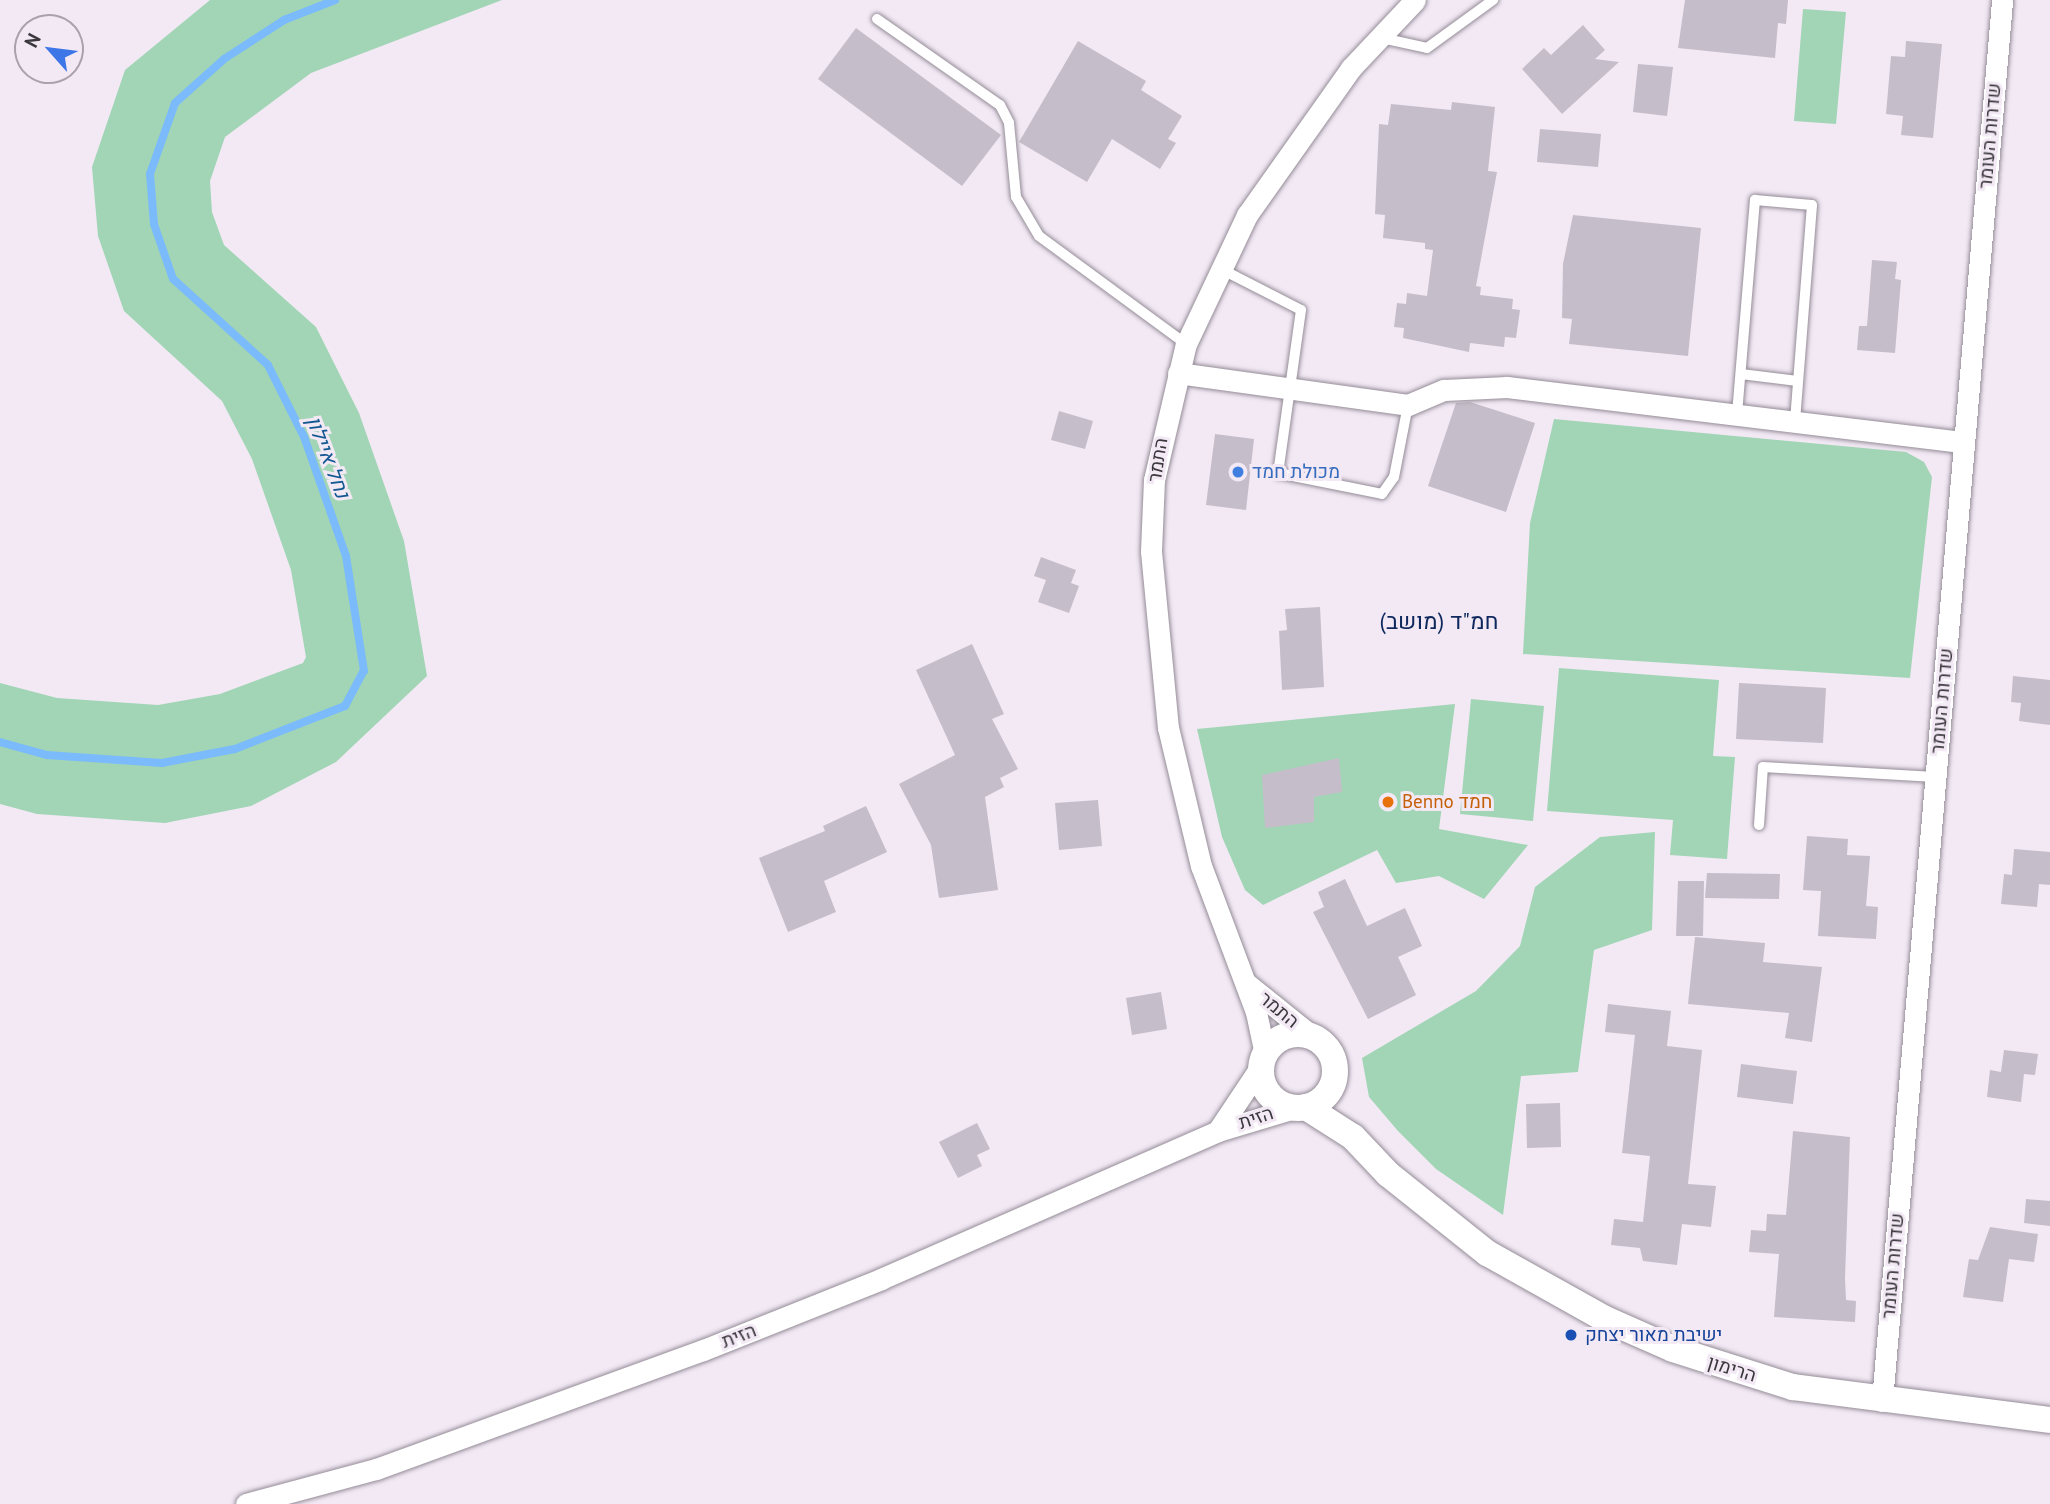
<!DOCTYPE html>
<html>
<head>
<meta charset="utf-8">
<style>
  body { margin:0 }
  #map { position:relative; width:2050px; height:1504px; overflow:hidden; background:#f2e9f5; font-family:"PT Sans",Heebo,sans-serif }
  div>[style] { position:absolute }
  .green>* { inset:0; background:#a2d5b5 }
  .stream>* { height:8px; margin:-4px; padding:0 4px; transform-origin:4px; border-radius:4px; background:#7bbbfb }
  .building>* { inset:0; background:#c5bdc9 }
  .roads { filter:drop-shadow(0 0 2px #948c97) drop-shadow(0 0 2px #948c97) }
  .service>* { height:10px; margin:-5px; padding:0 5px; transform-origin:5px; border-radius:5px; background:#fff }
  .minor>* { height:21px; margin:-10.5px; padding:0 10.5px; transform-origin:10.5px; border-radius:10.5px; background:#fff }
  .tertiary>* { height:26px; margin:-13px; padding:0 13px; transform-origin:13px; border-radius:13px; background:#fff }
  .tertiary>.ring { margin:-13px; padding:0; box-sizing:content-box; background:none; border:26px solid #fff; border-radius:50% }
  .dots>* { width:19px; height:19px; translate:-50% -50%; box-sizing:border-box; border:4px solid #f2e9f5; border-radius:50% }
  span { translate:-50% -50%; white-space:nowrap; text-align:center; line-height:1.15; -webkit-text-stroke:6px #f2e9f5; paint-order:stroke }
  .street-label { font-size:19px; color:#3b383d }
  .shop-label { font-size:19px; color:#366cbe }
  .left { translate:0 -50%; text-align:left }
  .food-label { font-size:19px; color:#c56008 }
  .transit-label { font-size:19px; color:#164399 }
  .water-label { font-size:21px; color:#135891; font-style:italic }
  .quarter-label { font-size:23px; color:#0e285d }
  .north { position:absolute; left:14px; top:14px; width:70px; height:70px; box-sizing:border-box; background:#f2e9f5; border:2px solid #a9a2ab; border-radius:50%; rotate:298deg; font-size:19px; font-weight:700; line-height:28px; text-align:center; color:#3b383d }
  .north::after { content:''; display:block; margin:auto; width:24px; height:32px; background:#3d76e6; clip-path:polygon(50% 0,100% 100%,50% 72%,0 100%) }
</style>
</head>
<body>
<div id="map">
  <div class="green">
    <i style="clip-path:polygon(210px 0,502px 0,311px 73px,225px 137px,210px 181px,212px 212px,224px 245px,316px 327px,359px 413px,404px 541px,427px 676px,336px 762px,251px 806px,165px 823px,37px 814px,0 804px,0 683px,57px 698px,158px 705px,220px 694px,303px 663px,306px 657px,291px 570px,252px 459px,222px 401px,124px 311px,98px 236px,92px 167px,125px 70px)"></i>
    <i style="clip-path:polygon(1803px 9px,1846px 12px,1836px 124px,1794px 121px)"></i>
    <i style="clip-path:polygon(1554px 419px,1906px 452px,1924px 462px,1932px 477px,1910px 678px,1523px 654px,1530px 523px)"></i>
    <i style="clip-path:polygon(1559px 668px,1719px 680px,1713px 756px,1735px 757px,1727px 859px,1670px 855px,1673px 820px,1547px 811px)"></i>
    <i style="clip-path:polygon(1471px 699px,1544px 706px,1533px 821px,1460px 814px)"></i>
    <i style="clip-path:polygon(1455px 704px,1439px 829px,1528px 845px,1484px 899px,1439px 876px,1396px 883px,1377px 850px,1263px 905px,1245px 890px,1222px 837px,1197px 729px)"></i>
    <i style="clip-path:polygon(1655px 832px,1652px 930px,1594px 950px,1578px 1072px,1521px 1076px,1503px 1215px,1436px 1169px,1398px 1131px,1369px 1097px,1362px 1058px,1476px 991px,1520px 946px,1535px 887px,1600px 837px)"></i>
  </div>
  <div class="stream">
    <i style="left:0;top:742px;width:49px;rotate:15.5deg"></i>
    <i style="left:47px;top:755px;width:115px;rotate:4deg"></i>
    <i style="left:162px;top:763px;width:74px;rotate:-10.9deg"></i>
    <i style="left:235px;top:749px;width:118px;rotate:-21.4deg"></i>
    <i style="left:345px;top:706px;width:40px;rotate:-62deg"></i>
    <i style="left:364px;top:671px;width:116px;rotate:-98.9deg"></i>
    <i style="left:346px;top:556px;width:126px;rotate:-109.4deg"></i>
    <i style="left:304px;top:437px;width:80px;rotate:-116.6deg"></i>
    <i style="left:268px;top:365px;width:128px;rotate:-137.8deg"></i>
    <i style="left:173px;top:279px;width:58px;rotate:-109.1deg"></i>
    <i style="left:154px;top:224px;width:50px;rotate:-94.6deg"></i>
    <i style="left:150px;top:174px;width:75px;rotate:-70.6deg"></i>
    <i style="left:175px;top:103px;width:66px;rotate:-41.9deg"></i>
    <i style="left:224px;top:59px;width:72px;rotate:-33deg"></i>
    <i style="left:284px;top:20px;width:55px;rotate:-21.4deg"></i>
  </div>
  <div class="building">
    <i style="clip-path:polygon(1685px 0,1788px 0,1786px 24px,1778px 23px,1775px 58px,1678px 48px)"></i>
    <i style="clip-path:polygon(1583px 25px,1605px 50px,1595px 59px,1619px 62px,1562px 114px,1522px 69px,1544px 48px,1551px 55px)"></i>
    <i style="clip-path:polygon(856px 28px,1001px 135px,962px 186px,818px 79px)"></i>
    <i style="clip-path:polygon(1078px 41px,1146px 81px,1141px 90px,1182px 116px,1168px 139px,1176px 143px,1160px 169px,1112px 139px,1087px 182px,1019px 142px)"></i>
    <i style="clip-path:polygon(1906px 41px,1942px 44px,1933px 138px,1901px 135px,1903px 116px,1886px 114px,1891px 56px,1905px 57px)"></i>
    <i style="clip-path:polygon(1638px 64px,1673px 67px,1667px 116px,1633px 112px)"></i>
    <i style="clip-path:polygon(1452px 102px,1495px 107px,1488px 171px,1497px 172px,1476px 286px,1481px 287px,1480px 295px,1513px 299px,1512px 309px,1520px 310px,1516px 338px,1505px 337px,1504px 347px,1470px 343px,1469px 352px,1403px 338px,1404px 328px,1394px 327px,1397px 303px,1406px 304px,1407px 293px,1427px 296px,1433px 250px,1425px 249px,1425px 243px,1383px 238px,1385px 215px,1375px 214px,1379px 124px,1388px 125px,1391px 104px,1451px 110px)"></i>
    <i style="clip-path:polygon(1540px 129px,1601px 134px,1598px 167px,1537px 162px)"></i>
    <i style="clip-path:polygon(1573px 215px,1701px 228px,1688px 356px,1569px 344px,1572px 319px,1562px 318px,1563px 264px)"></i>
    <i style="clip-path:polygon(1872px 260px,1897px 262px,1895px 279px,1901px 280px,1895px 353px,1857px 350px,1859px 326px,1867px 326px)"></i>
    <i style="clip-path:polygon(1470px 402px,1535px 423px,1506px 512px,1428px 486px,1456px 403px)"></i>
    <i style="clip-path:polygon(1059px 411px,1093px 421px,1085px 449px,1051px 440px)"></i>
    <i style="clip-path:polygon(1215px 434px,1254px 439px,1246px 510px,1206px 505px)"></i>
    <i style="clip-path:polygon(1041px 557px,1076px 570px,1071px 583px,1079px 586px,1069px 613px,1038px 602px,1046px 580px,1034px 576px)"></i>
    <i style="clip-path:polygon(1320px 607px,1324px 687px,1282px 690px,1279px 631px,1287px 630px,1285px 609px)"></i>
    <i style="clip-path:polygon(972px 644px,1004px 714px,992px 719px,1018px 769px,1000px 778px,1004px 787px,985px 797px,998px 890px,939px 898px,931px 845px,899px 784px,955px 755px,916px 670px)"></i>
    <i style="clip-path:polygon(2013px 676px,2050px 680px,2050px 725px,2019px 721px,2021px 703px,2011px 702px)"></i>
    <i style="clip-path:polygon(1739px 683px,1826px 688px,1823px 743px,1736px 739px)"></i>
    <i style="clip-path:polygon(1339px 758px,1342px 792px,1314px 797px,1314px 822px,1265px 828px,1262px 775px)"></i>
    <i style="clip-path:polygon(1098px 800px,1102px 846px,1059px 850px,1055px 803px)"></i>
    <i style="clip-path:polygon(866px 806px,887px 852px,824px 881px,836px 912px,788px 932px,759px 858px,825px 831px,823px 826px)"></i>
    <i style="clip-path:polygon(1807px 836px,1848px 839px,1847px 855px,1870px 856px,1866px 906px,1878px 907px,1876px 939px,1818px 936px,1821px 891px,1803px 890px)"></i>
    <i style="clip-path:polygon(2014px 849px,2050px 852px,2050px 885px,2039px 884px,2037px 907px,2001px 904px,2004px 874px,2012px 875px)"></i>
    <i style="clip-path:polygon(1707px 873px,1780px 874px,1779px 899px,1705px 898px)"></i>
    <i style="clip-path:polygon(1345px 879px,1367px 926px,1405px 908px,1422px 946px,1398px 957px,1416px 995px,1368px 1019px,1313px 912px,1324px 907px,1318px 892px)"></i>
    <i style="clip-path:polygon(1678px 881px,1704px 881px,1703px 936px,1676px 936px)"></i>
    <i style="clip-path:polygon(1695px 937px,1765px 943px,1763px 962px,1822px 967px,1812px 1042px,1785px 1038px,1789px 1013px,1688px 1004px)"></i>
    <i style="clip-path:polygon(1161px 992px,1167px 1029px,1132px 1035px,1126px 998px)"></i>
    <i style="clip-path:polygon(1608px 1004px,1671px 1011px,1667px 1046px,1702px 1050px,1688px 1184px,1716px 1186px,1711px 1227px,1682px 1224px,1677px 1265px,1643px 1261px,1640px 1248px,1611px 1245px,1614px 1219px,1643px 1222px,1650px 1156px,1622px 1153px,1635px 1035px,1605px 1032px)"></i>
    <i style="clip-path:polygon(2004px 1050px,2038px 1054px,2035px 1075px,2024px 1074px,2021px 1102px,1987px 1097px,1990px 1070px,2001px 1072px)"></i>
    <i style="clip-path:polygon(1741px 1064px,1797px 1071px,1793px 1104px,1737px 1097px)"></i>
    <i style="clip-path:polygon(1560px 1103px,1561px 1147px,1527px 1148px,1526px 1104px)"></i>
    <i style="clip-path:polygon(977px 1123px,990px 1149px,977px 1155px,982px 1166px,958px 1178px,939px 1142px)"></i>
    <i style="clip-path:polygon(1793px 1131px,1850px 1137px,1845px 1278px,1846px 1300px,1856px 1301px,1855px 1322px,1774px 1317px,1779px 1254px,1749px 1252px,1751px 1230px,1766px 1231px,1767px 1214px,1786px 1215px)"></i>
    <i style="clip-path:polygon(2026px 1199px,2050px 1201px,2050px 1226px,2024px 1223px)"></i>
    <i style="clip-path:polygon(1990px 1227px,2038px 1234px,2034px 1262px,2009px 1259px,2003px 1302px,1963px 1297px,1969px 1259px,1978px 1260px)"></i>
  </div>
  <div class="roads">
    <div class="service">
      <i style="left:877px;top:19px;width:150px;rotate:35deg"></i>
      <i style="left:1000px;top:105px;width:20px;rotate:63deg"></i>
      <i style="left:1009px;top:123px;width:74px;rotate:84.6deg"></i>
      <i style="left:1016px;top:197px;width:45px;rotate:59.5deg"></i>
      <i style="left:1039px;top:236px;width:182px;rotate:36.3deg"></i>
      <i style="left:1377px;top:37px;width:51px;rotate:12.4deg"></i>
      <i style="left:1427px;top:48px;width:82px;rotate:-36deg"></i>
      <i style="left:1219px;top:268px;width:92px;rotate:27.1deg"></i>
      <i style="left:1301px;top:310px;width:165px;rotate:98deg"></i>
      <i style="left:1278px;top:473px;width:106px;rotate:11.4deg"></i>
      <i style="left:1382px;top:494px;width:21px;rotate:-55deg"></i>
      <i style="left:1394px;top:477px;width:73px;rotate:-79deg"></i>
      <i style="left:1741px;top:374px;width:57px;rotate:7deg"></i>
      <i style="left:1737px;top:414px;width:215px;rotate:-85.2deg"></i>
      <i style="left:1755px;top:200px;width:57px;rotate:5deg"></i>
      <i style="left:1812px;top:205px;width:218px;rotate:94.5deg"></i>
      <i style="left:1759px;top:825px;width:58px;rotate:-86.1deg"></i>
      <i style="left:1763px;top:767px;width:172px;rotate:3.3deg"></i>
    </div>
    <div class="minor">
      <i style="left:1178px;top:373px;width:232px;rotate:7.9deg"></i>
      <i style="left:1408px;top:405px;width:39px;rotate:-23deg"></i>
      <i style="left:1444px;top:390px;width:63px;rotate:-2.7deg"></i>
      <i style="left:1507px;top:387px;width:460px;rotate:6.9deg"></i>
      <i style="left:1247px;top:984px;width:85px;rotate:38.8deg"></i>
      <i style="left:1265px;top:1054px;width:43px;rotate:-102.1deg"></i>
      <i style="left:1256px;top:1012px;width:156px;rotate:-110.6deg"></i>
      <i style="left:1201px;top:866px;width:142px;rotate:-103.4deg"></i>
      <i style="left:1168px;top:728px;width:178px;rotate:-95.5deg"></i>
      <i style="left:1151px;top:551px;width:71px;rotate:-87.6deg"></i>
      <i style="left:1154px;top:480px;width:140px;rotate:-76.8deg"></i>
      <i style="left:1186px;top:344px;width:143px;rotate:-64.7deg"></i>
      <i style="left:1247px;top:215px;width:180px;rotate:-54.7deg"></i>
      <i style="left:1351px;top:68px;width:93px;rotate:-46.7deg"></i>
      <i style="left:1219px;top:1129px;width:76px;rotate:-56.3deg"></i>
      <i style="left:1882px;top:1401px;width:1406px;rotate:-85.1deg"></i>
      <i style="left:246px;top:1504px;width:135px;rotate:-15.1deg"></i>
      <i style="left:376px;top:1469px;width:348px;rotate:-20deg"></i>
      <i style="left:703px;top:1350px;width:192px;rotate:-21.7deg"></i>
      <i style="left:881px;top:1279px;width:368px;rotate:-23.7deg"></i>
      <i style="left:1218px;top:1131px;width:79px;rotate:-16.8deg"></i>
    </div>
    <div class="tertiary">
      <i class="ring" style="left:1261px;top:1034px;width:48px;height:48px"></i>
      <i style="left:1306px;top:1107px;width:56px;rotate:32.6deg"></i>
      <i style="left:1353px;top:1137px;width:51px;rotate:46.6deg"></i>
      <i style="left:1388px;top:1174px;width:127px;rotate:38.6deg"></i>
      <i style="left:1487px;top:1253px;width:135px;rotate:29.2deg"></i>
      <i style="left:1605px;top:1319px;width:74px;rotate:23.8deg"></i>
      <i style="left:1673px;top:1349px;width:126px;rotate:17.6deg"></i>
      <i style="left:1793px;top:1387px;width:259px;rotate:7.3deg"></i>
    </div>
  </div>
  <div class="dots">
    <i style="left:1238px;top:472px;background:#3f7fe0"></i>
    <i style="left:1388px;top:802px;background:#e8710a"></i>
    <i style="left:1571px;top:1335px;background:#1a4fb4"></i>
  </div>
  <div class="street-label">
    <span style="left:1990px;top:136px;rotate:-85deg">שדרות העומר</span>
    <span style="left:1158px;top:460px;rotate:-81deg">התמר</span>
    <span style="left:1942px;top:701px;rotate:-85deg">שדרות העומר</span>
    <span style="left:1279px;top:1010px;rotate:39deg">התמר</span>
    <span style="left:1256px;top:1118px;rotate:-18deg">הזית</span>
    <span style="left:1893px;top:1266px;rotate:-85deg">שדרות העומר</span>
    <span style="left:739px;top:1336px;rotate:-21deg">הזית</span>
    <span style="left:1732px;top:1369px;rotate:17deg">הרימון</span>
  </div>
  <div class="shop-label">
    <span class="left" style="left:1252px;top:472px">מכולת חמד</span>
  </div>
  <div class="food-label">
    <span class="left" style="left:1402px;top:802px">Benno חמד</span>
  </div>
  <div class="transit-label">
    <span class="left" style="left:1585px;top:1335px">ישיבת מאור יצחק</span>
  </div>
  <div class="water-label">
    <span style="left:328px;top:457px;rotate:69deg">נחל איילון</span>
  </div>
  <div class="quarter-label">
    <span style="left:1439px;top:621px">חמ"ד (מושב)</span>
  </div>
  <div class="north">N</div>
</div>
</body>
</html>
